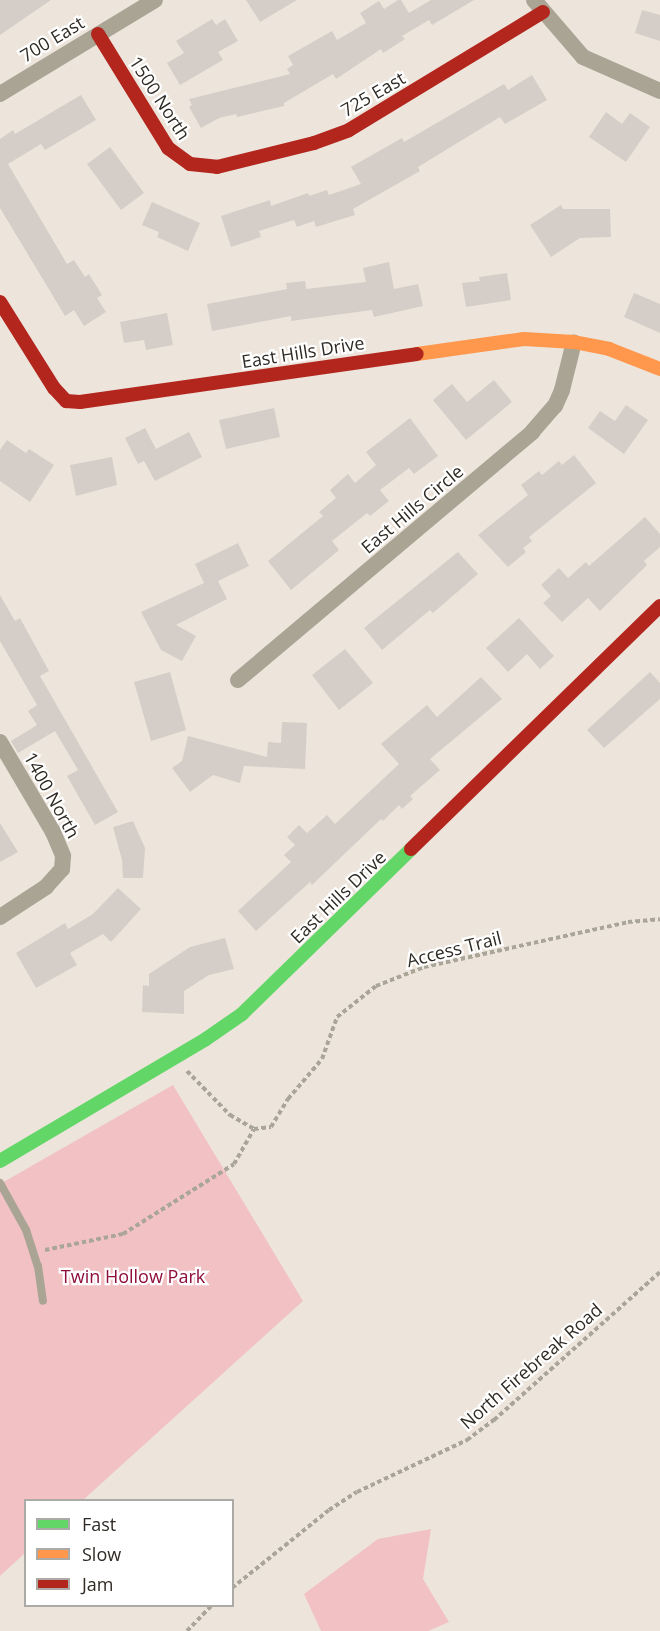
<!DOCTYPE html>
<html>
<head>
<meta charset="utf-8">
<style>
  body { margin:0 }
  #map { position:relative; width:660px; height:1631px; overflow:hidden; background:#ede5dc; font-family:"Open Sans",sans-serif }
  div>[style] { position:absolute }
  .green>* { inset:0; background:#f1c1c4 }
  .building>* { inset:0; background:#d5cec8 }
  .path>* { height:4px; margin-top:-2px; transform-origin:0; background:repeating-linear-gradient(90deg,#aaa599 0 4.5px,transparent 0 7.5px) }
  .lane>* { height:8px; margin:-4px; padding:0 4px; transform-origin:4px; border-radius:4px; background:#a9a494 }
  .street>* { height:16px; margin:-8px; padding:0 8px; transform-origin:8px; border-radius:8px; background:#a9a494 }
  .fast>* { height:14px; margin:-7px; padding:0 7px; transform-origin:7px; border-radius:7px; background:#63d668 }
  .slow>* { height:14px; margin:-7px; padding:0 7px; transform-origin:7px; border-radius:7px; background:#ff974d }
  .jam>* { height:14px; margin:-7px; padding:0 7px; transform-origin:7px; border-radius:7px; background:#b3261e }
  span { translate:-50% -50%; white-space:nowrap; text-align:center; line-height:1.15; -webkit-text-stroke:4.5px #fff; paint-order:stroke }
  .street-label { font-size:18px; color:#2f2a24 }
  .park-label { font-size:18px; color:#8e0d3b }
  .legend { position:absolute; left:24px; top:1499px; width:210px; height:108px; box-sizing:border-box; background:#fff; border:2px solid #acaaa7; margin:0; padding:8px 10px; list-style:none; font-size:18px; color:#2f2a24 }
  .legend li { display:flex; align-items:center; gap:12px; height:30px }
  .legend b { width:30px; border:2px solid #acaaa7 }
</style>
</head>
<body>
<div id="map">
  <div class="green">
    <i style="clip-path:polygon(173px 1085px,303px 1301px,83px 1500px,26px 1500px,25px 1553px,0 1576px,0 1184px)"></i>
    <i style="clip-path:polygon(431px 1529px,423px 1579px,449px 1622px,428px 1631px,321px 1631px,304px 1594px,378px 1539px)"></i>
  </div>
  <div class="building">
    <i style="clip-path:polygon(0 0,51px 0,0 35px)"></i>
    <i style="clip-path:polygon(246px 0,297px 0,260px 22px)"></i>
    <i style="clip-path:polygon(398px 0,401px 0,409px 13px,431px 0,474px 0,432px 25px,429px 20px,402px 36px,405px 39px,383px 53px,381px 49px,336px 79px,333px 74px,284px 103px,284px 106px,237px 117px,236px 114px,219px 118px,201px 128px,189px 107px,192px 105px,189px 99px,290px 74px,287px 69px,293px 65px,288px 56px,332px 31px,337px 40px,366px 23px,360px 13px,379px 1px,384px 9px)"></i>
    <i style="clip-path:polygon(642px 10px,660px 15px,660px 41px,635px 33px)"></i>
    <i style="clip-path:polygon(212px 19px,216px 25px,225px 19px,238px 41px,218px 52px,223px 60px,180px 85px,167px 63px,184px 53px,176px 41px)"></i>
    <i style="clip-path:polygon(532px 75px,547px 100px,505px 124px,500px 117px,418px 167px,420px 171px,353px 209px,355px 215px,316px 227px,314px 221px,297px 227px,294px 220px,259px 231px,261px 237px,231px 247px,221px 216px,270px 200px,271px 206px,308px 193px,309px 196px,327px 190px,329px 195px,361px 184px,351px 167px,402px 138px,404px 142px,504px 84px,508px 90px)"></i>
    <i style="clip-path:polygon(81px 95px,96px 120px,45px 150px,41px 144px,8px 164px,67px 264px,74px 260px,85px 277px,89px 274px,102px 295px,97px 298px,106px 312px,84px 326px,74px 310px,65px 316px,0 208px,0 139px,13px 130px,15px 134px)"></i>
    <i style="clip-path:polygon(606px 112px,622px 124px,630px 113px,650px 127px,626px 162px,589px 137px)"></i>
    <i style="clip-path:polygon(110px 147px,144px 193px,121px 210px,87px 164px)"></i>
    <i style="clip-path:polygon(152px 202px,200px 223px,188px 251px,157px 237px,159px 232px,142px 225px)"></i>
    <i style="clip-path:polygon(561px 205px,563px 209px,610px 209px,611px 237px,580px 238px,551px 257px,530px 225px)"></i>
    <i style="clip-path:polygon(389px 262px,394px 289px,418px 284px,423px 306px,374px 317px,372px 310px,291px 321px,291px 316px,212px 331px,207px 304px,287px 289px,286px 283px,305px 281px,306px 289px,366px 282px,363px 268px)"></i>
    <i style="clip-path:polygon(507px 273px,511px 300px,466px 307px,462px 283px,480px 281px,479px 277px)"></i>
    <i style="clip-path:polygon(634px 293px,660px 304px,660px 333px,624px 317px)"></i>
    <i style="clip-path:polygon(167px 313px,173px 345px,146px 350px,144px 340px,124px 343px,120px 322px)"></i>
    <i style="clip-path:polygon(494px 380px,512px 402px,466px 440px,433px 400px,452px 384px,467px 402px)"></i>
    <i style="clip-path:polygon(626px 405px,648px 420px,624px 454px,588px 428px,600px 411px,615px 421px)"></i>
    <i style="clip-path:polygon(274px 408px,280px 437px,226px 449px,219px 420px)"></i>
    <i style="clip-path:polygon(410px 418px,438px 456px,414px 474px,409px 468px,380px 490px,389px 501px,370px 516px,367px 513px,332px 541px,339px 550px,291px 590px,268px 561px,323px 516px,319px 512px,336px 498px,330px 490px,348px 474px,355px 483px,376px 465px,366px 452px)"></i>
    <i style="clip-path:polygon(145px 428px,156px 449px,189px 432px,202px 457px,155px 481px,144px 461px,138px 464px,125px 438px)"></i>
    <i style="clip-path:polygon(7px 440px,26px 453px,29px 449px,54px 465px,30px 502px,0 481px,0 450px)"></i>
    <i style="clip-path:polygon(574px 455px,596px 483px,529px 537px,532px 541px,523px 548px,526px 552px,508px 567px,478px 535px,528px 495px,521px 485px,539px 471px,542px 475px,559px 461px,562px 465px)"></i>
    <i style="clip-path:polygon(112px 457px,117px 485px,76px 496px,70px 465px)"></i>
    <i style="clip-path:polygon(645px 517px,660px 534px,660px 547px,644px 561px,647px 565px,600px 611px,588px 598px,562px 622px,543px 603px,551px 596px,541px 585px,559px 568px,568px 578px,586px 562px,589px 566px)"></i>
    <i style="clip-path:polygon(238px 543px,249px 566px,218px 581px,227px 599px,176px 625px,196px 636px,182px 661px,161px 650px,141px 612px,204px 583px,195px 564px)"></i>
    <i style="clip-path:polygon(458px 552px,478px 574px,433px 613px,430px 610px,382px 650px,364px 628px)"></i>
    <i style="clip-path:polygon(0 595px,15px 621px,20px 618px,49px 671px,40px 676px,118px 812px,95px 825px,67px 776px,78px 770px,55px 731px,18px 753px,11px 741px,37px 725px,28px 711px,37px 705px,0 641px)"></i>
    <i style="clip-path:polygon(519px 618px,554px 656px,540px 669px,527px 654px,508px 672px,486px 648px)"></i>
    <i style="clip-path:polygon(345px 649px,373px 683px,339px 710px,312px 675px)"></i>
    <i style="clip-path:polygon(170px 672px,186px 730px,151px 741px,134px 682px)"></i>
    <i style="clip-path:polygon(650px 672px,660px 683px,660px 699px,604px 748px,587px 730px)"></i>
    <i style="clip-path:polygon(481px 677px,502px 699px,430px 759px,440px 770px,410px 796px,413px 799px,402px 809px,399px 805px,383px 821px,381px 819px,312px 885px,310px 882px,256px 931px,238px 911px,291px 862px,284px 855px,295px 845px,287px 837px,299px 825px,307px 833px,327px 815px,335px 824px,399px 764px,381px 744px,427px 705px,437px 717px)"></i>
    <i style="clip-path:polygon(282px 722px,307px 723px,305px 769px,244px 766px,240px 783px,213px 775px,190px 792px,172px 768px,182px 761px,188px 736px,267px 757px,268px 742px,281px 743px)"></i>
    <i style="clip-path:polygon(133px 821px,145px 848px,143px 878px,123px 878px,122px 860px,113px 827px)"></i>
    <i style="clip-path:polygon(0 823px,18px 852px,0 862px)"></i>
    <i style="clip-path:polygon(118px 888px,141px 909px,111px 942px,103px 934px,70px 953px,77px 965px,36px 988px,16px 953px,65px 923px,68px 929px,93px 914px)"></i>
    <i style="clip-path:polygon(225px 938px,234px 969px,209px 975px,184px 991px,184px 1014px,142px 1012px,143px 985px,149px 986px,149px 974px,190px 947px)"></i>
  </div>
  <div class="path">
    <i style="left:187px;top:1071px;width:62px;rotate:45.7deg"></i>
    <i style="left:230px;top:1115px;width:28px;rotate:30deg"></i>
    <i style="left:254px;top:1129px;width:17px;rotate:-7deg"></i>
    <i style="left:271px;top:1127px;width:33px;rotate:-59deg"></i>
    <i style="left:288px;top:1099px;width:52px;rotate:-49.6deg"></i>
    <i style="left:322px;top:1059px;width:45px;rotate:-70.3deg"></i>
    <i style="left:337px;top:1017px;width:50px;rotate:-38.5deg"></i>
    <i style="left:376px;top:986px;width:52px;rotate:-21.6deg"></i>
    <i style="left:424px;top:967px;width:209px;rotate:-12.4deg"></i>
    <i style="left:628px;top:922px;width:32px;rotate:-5deg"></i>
    <i style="left:45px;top:1250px;width:80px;rotate:-11.6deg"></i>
    <i style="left:123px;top:1234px;width:131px;rotate:-32.2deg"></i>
    <i style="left:234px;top:1164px;width:40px;rotate:-60.3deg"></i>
    <i style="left:232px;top:1588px;width:124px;rotate:-38.8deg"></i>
    <i style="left:329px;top:1510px;width:33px;rotate:-33deg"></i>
    <i style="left:357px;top:1492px;width:122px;rotate:-25.3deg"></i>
    <i style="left:467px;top:1440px;width:34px;rotate:-37deg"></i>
    <i style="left:494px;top:1420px;width:222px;rotate:-41.7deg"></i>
    <i style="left:187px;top:1631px;width:35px;rotate:-46deg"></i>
  </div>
  <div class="lane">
    <i style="left:0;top:1183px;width:54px;rotate:61deg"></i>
    <i style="left:26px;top:1230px;width:38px;rotate:72deg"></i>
    <i style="left:38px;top:1266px;width:35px;rotate:82deg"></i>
  </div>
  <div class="street">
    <i style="left:534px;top:0;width:75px;rotate:49.3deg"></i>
    <i style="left:583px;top:57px;width:84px;rotate:23.8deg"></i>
    <i style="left:0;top:94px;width:181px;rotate:-31.2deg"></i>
    <i style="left:238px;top:680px;width:385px;rotate:-40.1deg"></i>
    <i style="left:532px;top:432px;width:35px;rotate:-49deg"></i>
    <i style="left:555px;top:406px;width:17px;rotate:-66deg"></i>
    <i style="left:562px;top:390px;width:49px;rotate:-76deg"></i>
    <i style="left:0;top:742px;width:104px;rotate:59.5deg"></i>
    <i style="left:53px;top:832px;width:26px;rotate:67deg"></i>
    <i style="left:63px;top:856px;width:13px;rotate:94deg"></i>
    <i style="left:62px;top:869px;width:24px;rotate:132deg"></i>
    <i style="left:46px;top:887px;width:55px;rotate:146.9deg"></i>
  </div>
  <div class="fast">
    <i style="left:0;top:1161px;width:239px;rotate:-30.6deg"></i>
    <i style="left:206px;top:1039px;width:44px;rotate:-34.8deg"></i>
    <i style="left:242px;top:1014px;width:236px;rotate:-44.3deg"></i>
  </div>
  <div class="slow">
    <i style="left:417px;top:354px;width:108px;rotate:-8deg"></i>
    <i style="left:524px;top:339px;width:50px;rotate:3.4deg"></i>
    <i style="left:574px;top:342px;width:36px;rotate:11deg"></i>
    <i style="left:609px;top:349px;width:55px;rotate:21.4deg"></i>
  </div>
  <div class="jam">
    <i style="left:98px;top:34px;width:134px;rotate:58.4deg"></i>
    <i style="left:168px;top:148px;width:27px;rotate:36deg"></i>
    <i style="left:190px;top:164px;width:27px;rotate:6deg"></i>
    <i style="left:217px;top:167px;width:100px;rotate:-13.9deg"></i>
    <i style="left:314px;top:143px;width:37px;rotate:-20deg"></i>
    <i style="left:349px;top:130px;width:227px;rotate:-31.3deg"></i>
    <i style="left:0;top:302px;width:102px;rotate:57.9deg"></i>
    <i style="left:54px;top:388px;width:18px;rotate:47deg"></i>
    <i style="left:66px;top:401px;width:14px;rotate:4deg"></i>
    <i style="left:80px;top:402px;width:340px;rotate:-8.1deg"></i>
    <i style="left:411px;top:849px;width:348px;rotate:-44.3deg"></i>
  </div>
  <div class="street-label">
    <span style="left:52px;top:39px;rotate:-31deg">700 East</span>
    <span style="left:373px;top:94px;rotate:-30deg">725 East</span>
    <span style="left:160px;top:98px;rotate:57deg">1500 North</span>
    <span style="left:303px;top:352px;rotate:-9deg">East Hills Drive</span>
    <span style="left:412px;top:509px;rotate:-40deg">East Hills Circle</span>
    <span style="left:52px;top:795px;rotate:61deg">1400 North</span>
    <span style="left:338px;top:897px;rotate:-44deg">East Hills Drive</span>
    <span style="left:454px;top:949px;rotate:-14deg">Access Trail</span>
    <span style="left:531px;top:1366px;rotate:-41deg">North Firebreak Road</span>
  </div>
  <div class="park-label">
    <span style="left:133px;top:1276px">Twin Hollow Park</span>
  </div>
  <ul class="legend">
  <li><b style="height:8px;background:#63d668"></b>Fast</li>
  <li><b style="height:8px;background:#ff974d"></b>Slow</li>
  <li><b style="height:8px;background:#b3261e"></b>Jam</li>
  </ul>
</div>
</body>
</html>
